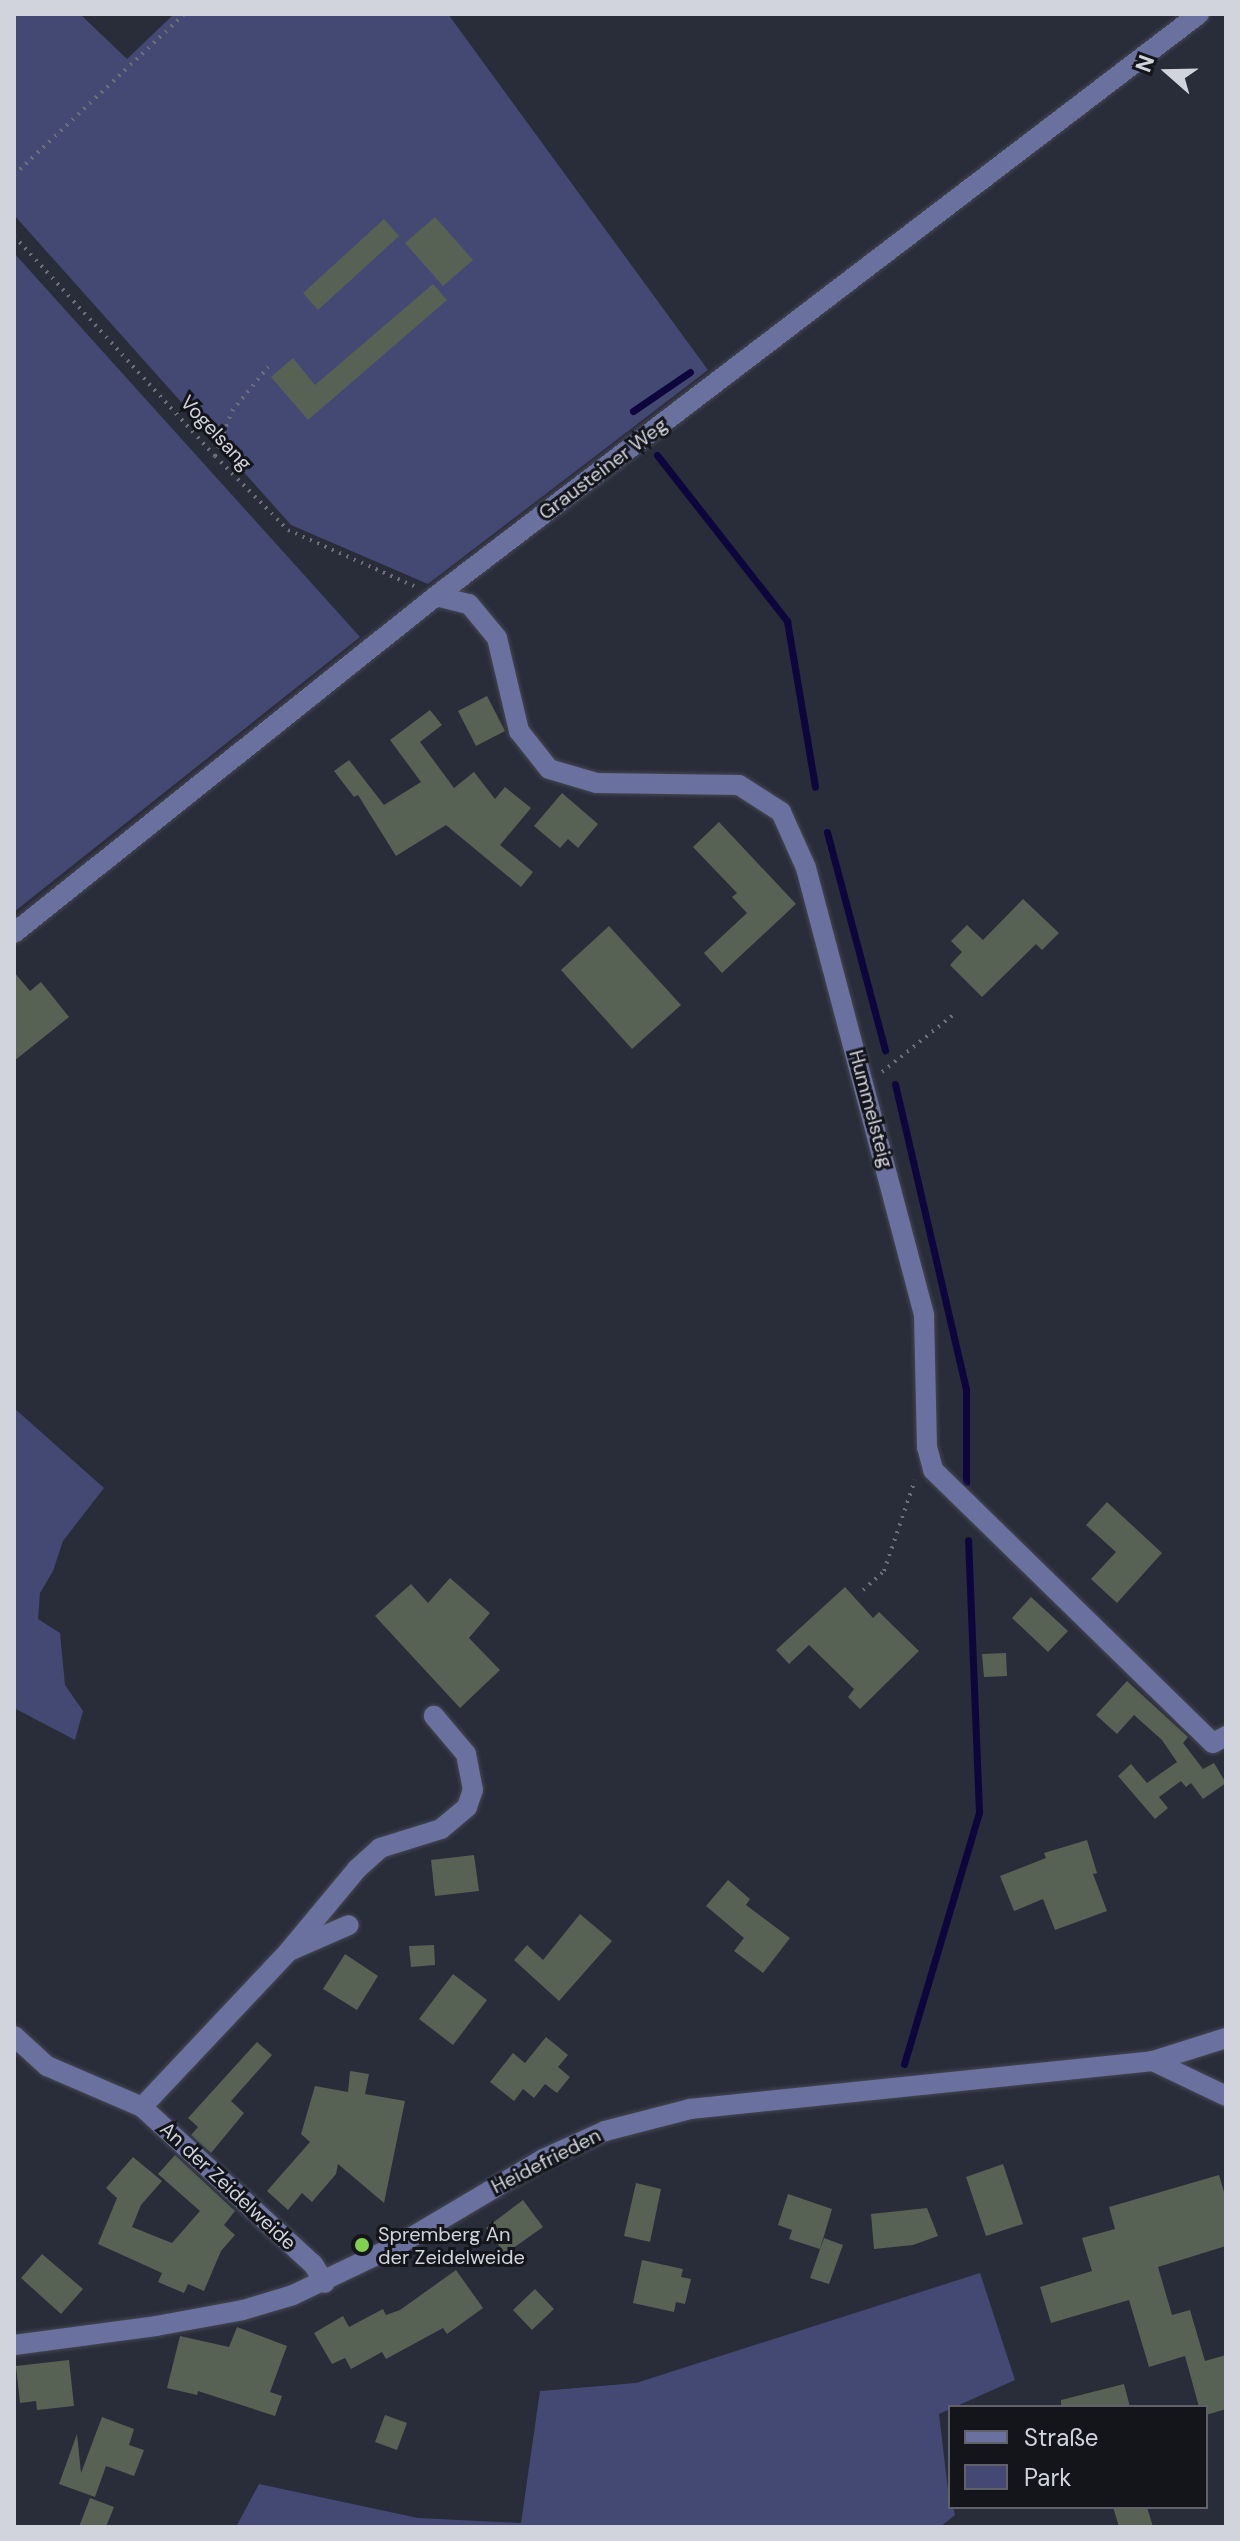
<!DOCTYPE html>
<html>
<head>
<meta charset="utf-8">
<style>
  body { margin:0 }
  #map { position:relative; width:1240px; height:2541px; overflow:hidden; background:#292c39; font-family:"DM Sans",sans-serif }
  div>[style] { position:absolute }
  .green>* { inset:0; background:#434973 }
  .stream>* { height:7px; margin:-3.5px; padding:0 3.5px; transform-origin:3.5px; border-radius:3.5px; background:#0c063d }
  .building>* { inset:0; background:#586254 }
  .path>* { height:4px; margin-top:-2px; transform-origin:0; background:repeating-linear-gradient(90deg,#6c6f7a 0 2px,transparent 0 8px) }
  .roads { filter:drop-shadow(0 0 2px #444753) drop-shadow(0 0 2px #444753) }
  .minor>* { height:20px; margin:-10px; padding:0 10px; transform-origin:10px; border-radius:10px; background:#6a719f }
  .dots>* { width:22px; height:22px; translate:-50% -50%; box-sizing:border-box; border:4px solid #14151b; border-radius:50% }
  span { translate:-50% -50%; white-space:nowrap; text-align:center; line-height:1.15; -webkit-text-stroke:6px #14151b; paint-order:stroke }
  .street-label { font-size:20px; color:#d2d4dd }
  .poi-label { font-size:20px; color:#d2d4dd }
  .left { translate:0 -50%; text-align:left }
  .frame { position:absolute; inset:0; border:16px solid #d2d4dd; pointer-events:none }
  .legend { position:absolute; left:948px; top:2405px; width:260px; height:104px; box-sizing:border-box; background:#14151b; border:2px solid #606169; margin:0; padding:10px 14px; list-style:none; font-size:24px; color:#d2d4dd }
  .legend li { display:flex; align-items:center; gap:16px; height:40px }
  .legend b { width:40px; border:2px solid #606169 }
  .north { position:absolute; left:1128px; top:32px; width:80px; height:80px; -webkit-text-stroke:6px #14151b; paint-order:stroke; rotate:290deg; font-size:22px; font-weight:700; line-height:32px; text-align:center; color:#d2d4dd }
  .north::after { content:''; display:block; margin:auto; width:28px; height:36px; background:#d2d4dd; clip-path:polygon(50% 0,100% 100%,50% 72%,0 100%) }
</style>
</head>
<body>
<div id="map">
  <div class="green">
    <i style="clip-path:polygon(14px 14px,80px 14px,127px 59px,174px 14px,448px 14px,708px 370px,428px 584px,291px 525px,14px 215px)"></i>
    <i style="clip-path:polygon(14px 253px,360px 637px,14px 912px)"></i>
    <i style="clip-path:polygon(14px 1408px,104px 1488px,63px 1541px,53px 1571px,40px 1593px,38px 1619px,60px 1633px,65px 1685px,83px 1711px,75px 1740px,14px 1708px)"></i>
    <i style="clip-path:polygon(980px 2273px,1015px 2380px,939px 2414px,950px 2507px,953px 2507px,955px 2515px,940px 2527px,236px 2527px,259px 2484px,418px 2518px,521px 2523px,540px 2391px,636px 2383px)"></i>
  </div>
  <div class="stream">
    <i style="left:633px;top:411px;width:69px;rotate:-34.4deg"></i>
    <i style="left:657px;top:455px;width:211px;rotate:51.9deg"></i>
    <i style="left:787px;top:621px;width:168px;rotate:80.4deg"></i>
    <i style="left:827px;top:832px;width:226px;rotate:75.1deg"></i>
    <i style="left:895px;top:1084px;width:313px;rotate:76.9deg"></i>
    <i style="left:966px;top:1389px;width:93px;rotate:90deg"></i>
    <i style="left:904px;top:2064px;width:263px;rotate:-73.4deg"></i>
    <i style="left:979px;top:1812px;width:272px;rotate:-92.3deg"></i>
  </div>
  <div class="building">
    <i style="clip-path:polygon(435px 217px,473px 260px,443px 286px,405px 243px)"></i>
    <i style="clip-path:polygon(384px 219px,399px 236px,318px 310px,303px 293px)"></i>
    <i style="clip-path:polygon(433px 284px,447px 300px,308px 420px,271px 377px,293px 358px,315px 385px)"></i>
    <i style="clip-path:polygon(487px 696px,505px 731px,476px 746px,458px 711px)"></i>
    <i style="clip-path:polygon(430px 710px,442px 725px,420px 742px,454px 788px,474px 772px,495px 799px,505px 787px,531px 808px,500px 845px,533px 872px,521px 887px,446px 825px,396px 856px,358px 795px,354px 797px,334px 771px,349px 760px,384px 805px,421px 782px,390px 740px)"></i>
    <i style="clip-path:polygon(562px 793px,598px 824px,578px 848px,568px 839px,560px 848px,534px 826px)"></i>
    <i style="clip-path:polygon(719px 822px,796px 904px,722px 973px,704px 953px,747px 913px,732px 897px,737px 893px,693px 847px)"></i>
    <i style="clip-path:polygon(1023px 899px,1059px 933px,1042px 950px,1036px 944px,982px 997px,950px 965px,962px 952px,951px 941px,967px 925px,983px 940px)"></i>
    <i style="clip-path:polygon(609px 926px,681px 1005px,632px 1049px,561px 970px)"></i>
    <i style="clip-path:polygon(14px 972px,30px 991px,41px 982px,69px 1017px,14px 1061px)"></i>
    <i style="clip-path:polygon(1107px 1502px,1162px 1553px,1117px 1603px,1091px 1579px,1116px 1552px,1086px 1525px)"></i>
    <i style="clip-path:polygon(450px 1578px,490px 1613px,469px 1638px,500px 1670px,460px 1708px,375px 1616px,411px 1584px,428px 1603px)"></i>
    <i style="clip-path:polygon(845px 1587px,873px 1618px,879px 1612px,919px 1651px,860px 1709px,848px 1697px,854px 1689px,809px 1645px,789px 1664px,776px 1650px)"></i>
    <i style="clip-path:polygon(1031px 1597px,1068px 1631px,1048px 1652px,1012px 1618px)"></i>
    <i style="clip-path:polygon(1006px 1653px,1007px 1676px,984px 1677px,982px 1654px)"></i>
    <i style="clip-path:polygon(1127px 1681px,1188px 1737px,1183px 1743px,1203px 1769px,1214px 1763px,1226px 1783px,1203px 1799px,1191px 1783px,1186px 1787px,1181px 1781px,1159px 1797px,1168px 1808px,1155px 1819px,1118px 1776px,1131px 1764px,1147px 1783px,1177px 1762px,1162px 1740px,1134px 1715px,1117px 1734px,1096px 1715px)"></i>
    <i style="clip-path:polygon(1087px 1840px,1097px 1873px,1093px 1874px,1107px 1911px,1055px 1930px,1043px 1899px,1014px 1911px,1000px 1876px,1046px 1858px,1044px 1853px)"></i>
    <i style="clip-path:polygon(474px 1855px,479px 1891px,435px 1896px,431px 1860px)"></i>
    <i style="clip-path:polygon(728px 1880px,750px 1899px,746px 1905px,790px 1938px,763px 1973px,734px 1951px,744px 1938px,706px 1906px)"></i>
    <i style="clip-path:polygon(580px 1914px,612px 1941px,559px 2001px,514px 1960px,527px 1945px,543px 1960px)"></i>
    <i style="clip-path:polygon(434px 1945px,435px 1965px,411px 1967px,409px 1946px)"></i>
    <i style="clip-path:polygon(345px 1954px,378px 1976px,357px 2010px,323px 1989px)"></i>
    <i style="clip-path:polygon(453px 1974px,487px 2000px,453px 2045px,419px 2019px)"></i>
    <i style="clip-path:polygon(546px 2037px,568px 2055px,558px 2067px,570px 2077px,557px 2093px,545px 2084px,534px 2098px,523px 2089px,514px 2101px,490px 2082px,513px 2053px,525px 2063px)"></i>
    <i style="clip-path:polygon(257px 2042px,272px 2055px,231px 2101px,244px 2113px,211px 2153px,191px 2135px,198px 2127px,188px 2118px)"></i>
    <i style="clip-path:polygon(350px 2071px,369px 2074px,365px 2094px,405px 2101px,384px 2203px,338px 2164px,336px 2174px,312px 2202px,302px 2193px,288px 2210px,267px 2191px,310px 2142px,301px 2134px,315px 2086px,348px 2092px)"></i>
    <i style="clip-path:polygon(175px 2155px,235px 2211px,224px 2225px,235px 2235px,221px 2251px,204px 2291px,188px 2284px,184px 2293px,158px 2282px,162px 2273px,98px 2244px,117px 2198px,106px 2188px,133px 2157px,162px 2181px,141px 2205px,132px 2227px,172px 2243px,200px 2211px,158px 2174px)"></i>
    <i style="clip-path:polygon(1003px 2164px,1023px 2224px,986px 2236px,966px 2177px)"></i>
    <i style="clip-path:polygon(1219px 2175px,1226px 2199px,1226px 2246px,1158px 2267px,1172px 2315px,1190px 2310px,1205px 2361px,1226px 2355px,1226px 2409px,1206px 2415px,1206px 2407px,1199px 2407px,1185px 2356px,1149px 2367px,1129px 2300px,1051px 2323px,1040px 2287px,1092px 2271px,1082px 2238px,1115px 2229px,1109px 2207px)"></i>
    <i style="clip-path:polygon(636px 2183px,661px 2189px,650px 2242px,624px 2236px)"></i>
    <i style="clip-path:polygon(788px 2194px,832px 2209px,820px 2249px,789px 2239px,792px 2230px,778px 2225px)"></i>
    <i style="clip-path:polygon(523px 2200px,543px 2227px,505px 2254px,486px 2228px)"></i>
    <i style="clip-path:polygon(927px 2208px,938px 2236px,913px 2245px,874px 2249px,871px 2214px)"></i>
    <i style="clip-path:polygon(824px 2238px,843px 2245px,829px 2284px,810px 2278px)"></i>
    <i style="clip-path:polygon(42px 2254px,83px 2289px,61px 2314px,21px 2278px)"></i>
    <i style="clip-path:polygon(642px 2260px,683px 2269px,681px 2277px,691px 2279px,685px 2304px,676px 2302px,674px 2312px,633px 2303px)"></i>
    <i style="clip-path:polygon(456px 2270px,483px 2308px,447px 2334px,443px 2328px,386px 2359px,382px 2352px,351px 2369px,345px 2358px,332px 2364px,314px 2333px,343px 2316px,349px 2327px,383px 2309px,386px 2315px,400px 2310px)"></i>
    <i style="clip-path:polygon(535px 2289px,554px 2309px,532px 2330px,513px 2310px)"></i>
    <i style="clip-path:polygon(237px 2327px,287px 2346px,270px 2392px,282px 2396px,275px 2416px,198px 2391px,197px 2395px,167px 2388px,180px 2336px,229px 2347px)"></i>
    <i style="clip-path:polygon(69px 2360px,74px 2406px,37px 2410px,36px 2401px,20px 2403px,16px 2366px)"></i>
    <i style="clip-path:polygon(1124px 2384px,1130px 2407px,1061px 2407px,1061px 2400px)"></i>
    <i style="clip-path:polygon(385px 2415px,407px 2423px,397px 2450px,375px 2442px)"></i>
    <i style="clip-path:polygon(102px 2417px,134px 2429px,129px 2445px,144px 2450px,134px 2476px,106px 2466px,95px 2497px,59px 2484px,77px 2434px,81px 2473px)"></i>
    <i style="clip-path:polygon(90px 2498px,114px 2507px,106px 2527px,79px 2527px)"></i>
    <i style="clip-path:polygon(1113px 2507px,1147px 2507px,1153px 2527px,1119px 2527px)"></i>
  </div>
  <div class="path">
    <i style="left:14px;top:175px;width:234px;rotate:-43.4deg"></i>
    <i style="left:14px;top:236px;width:298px;rotate:47.6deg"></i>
    <i style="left:215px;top:456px;width:104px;rotate:45.4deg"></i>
    <i style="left:288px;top:530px;width:140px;rotate:24deg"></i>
    <i style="left:215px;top:456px;width:48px;rotate:-69.3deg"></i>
    <i style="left:232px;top:411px;width:57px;rotate:-50.7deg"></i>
    <i style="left:882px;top:1072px;width:90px;rotate:-38.7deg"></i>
    <i style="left:863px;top:1590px;width:28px;rotate:-42deg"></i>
    <i style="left:884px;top:1571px;width:96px;rotate:-71.2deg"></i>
  </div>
  <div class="roads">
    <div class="minor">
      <i style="left:436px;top:596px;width:34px;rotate:14deg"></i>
      <i style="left:469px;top:604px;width:44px;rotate:50.5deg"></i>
      <i style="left:497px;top:638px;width:96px;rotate:76.7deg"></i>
      <i style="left:519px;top:731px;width:48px;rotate:51.7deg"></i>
      <i style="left:549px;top:769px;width:50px;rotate:16.3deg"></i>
      <i style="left:597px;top:783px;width:142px;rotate:0.8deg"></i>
      <i style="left:739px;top:785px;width:50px;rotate:32.7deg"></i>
      <i style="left:781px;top:812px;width:61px;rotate:65.9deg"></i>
      <i style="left:806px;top:868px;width:462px;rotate:75.2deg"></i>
      <i style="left:924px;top:1315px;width:132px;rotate:88.7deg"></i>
      <i style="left:927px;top:1447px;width:24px;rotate:75deg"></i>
      <i style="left:933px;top:1470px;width:391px;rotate:44.3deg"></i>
      <i style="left:1213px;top:1743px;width:15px;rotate:-28deg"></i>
      <i style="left:14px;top:933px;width:540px;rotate:-38.61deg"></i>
      <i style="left:436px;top:596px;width:960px;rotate:-37.34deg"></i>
      <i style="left:289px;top:1951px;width:107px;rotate:-50.3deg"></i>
      <i style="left:357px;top:1869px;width:31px;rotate:-42deg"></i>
      <i style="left:380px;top:1848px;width:64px;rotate:-17.3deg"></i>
      <i style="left:441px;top:1829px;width:34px;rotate:-40deg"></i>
      <i style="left:467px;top:1807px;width:18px;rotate:-71deg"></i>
      <i style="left:473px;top:1790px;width:37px;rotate:-101deg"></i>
      <i style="left:466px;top:1754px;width:50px;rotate:-130.1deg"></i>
      <i style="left:14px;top:2036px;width:45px;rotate:42.3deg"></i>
      <i style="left:47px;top:2066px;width:103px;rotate:23.3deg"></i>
      <i style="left:142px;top:2107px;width:232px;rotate:42.6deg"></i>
      <i style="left:313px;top:2264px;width:22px;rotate:58deg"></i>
      <i style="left:1153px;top:2061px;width:81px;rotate:25.6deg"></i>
      <i style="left:142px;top:2107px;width:214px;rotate:-46.7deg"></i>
      <i style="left:289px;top:1951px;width:65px;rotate:-23.4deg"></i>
      <i style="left:14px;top:2345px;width:143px;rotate:-7.6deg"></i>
      <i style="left:156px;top:2326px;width:88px;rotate:-10.4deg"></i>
      <i style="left:243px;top:2310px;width:52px;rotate:-16.7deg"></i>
      <i style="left:293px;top:2295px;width:119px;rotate:-25.5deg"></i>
      <i style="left:400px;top:2244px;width:166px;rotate:-30.7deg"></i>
      <i style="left:543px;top:2159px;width:68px;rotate:-24.3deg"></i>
      <i style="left:605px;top:2131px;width:88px;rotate:-14.5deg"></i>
      <i style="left:690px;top:2109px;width:465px;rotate:-5.9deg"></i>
      <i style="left:1153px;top:2061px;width:77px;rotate:-17.5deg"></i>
    </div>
  </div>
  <div class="dots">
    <i style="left:362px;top:2245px;background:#81d051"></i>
  </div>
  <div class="street-label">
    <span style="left:216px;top:433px;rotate:47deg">Vogelsang</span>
    <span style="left:603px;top:469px;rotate:-37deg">Grausteiner Weg</span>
    <span style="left:871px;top:1109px;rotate:75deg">Hummelsteig</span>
    <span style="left:546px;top:2161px;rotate:-27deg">Heidefrieden</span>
    <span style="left:228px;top:2186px;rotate:43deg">An der Zeidelweide</span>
  </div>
  <div class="poi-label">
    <span class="left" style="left:378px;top:2246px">Spremberg An<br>der Zeidelweide</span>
  </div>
  <div class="frame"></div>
  <ul class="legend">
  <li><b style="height:10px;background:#6a719f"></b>Straße</li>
  <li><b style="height:22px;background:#434973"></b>Park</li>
  </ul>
  <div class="north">N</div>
</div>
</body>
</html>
